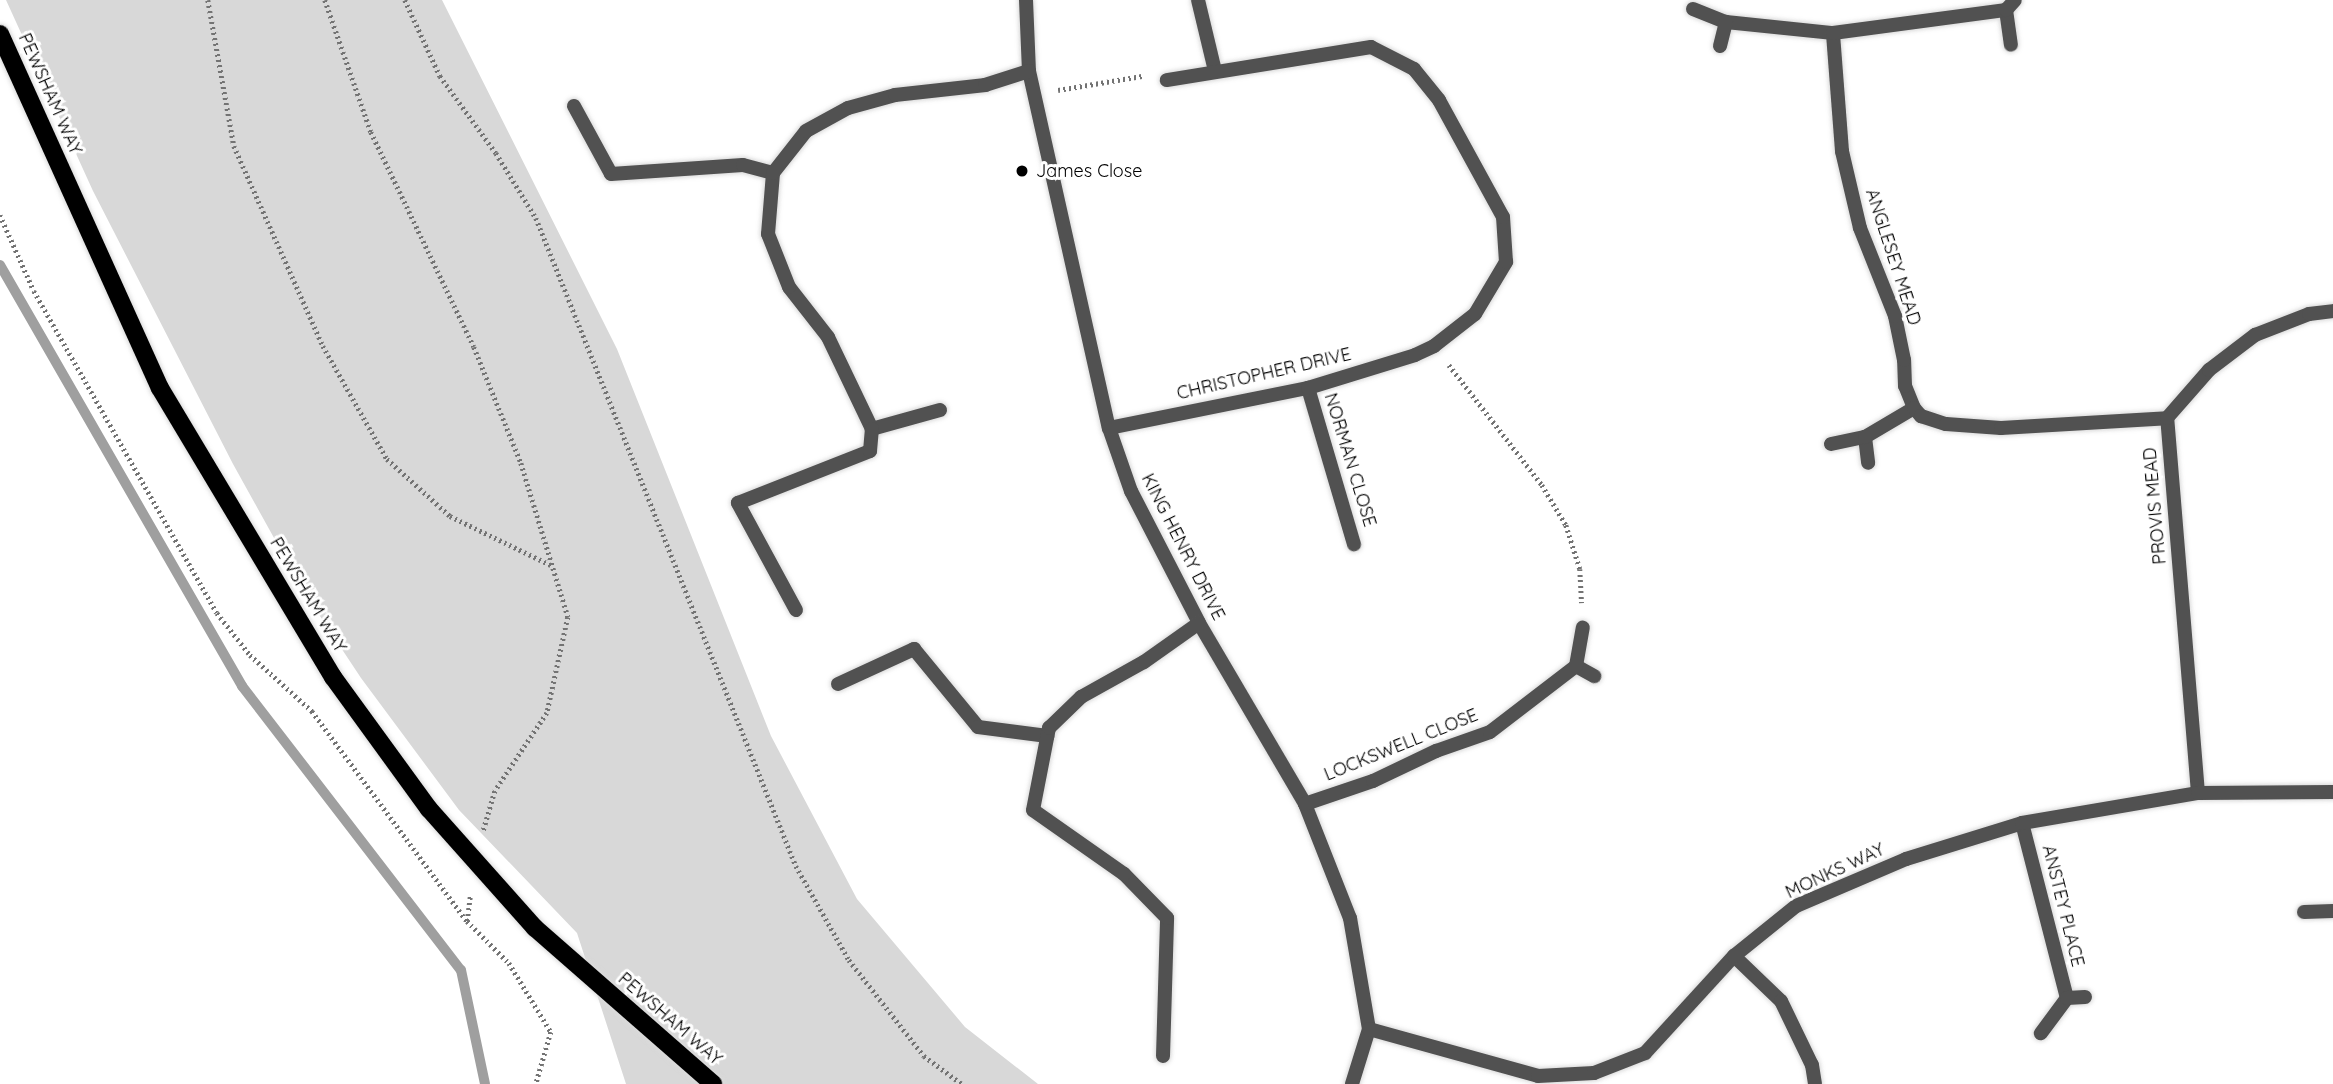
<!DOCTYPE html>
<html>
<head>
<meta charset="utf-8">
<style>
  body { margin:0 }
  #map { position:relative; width:2333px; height:1084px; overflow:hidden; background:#fff; font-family:Quicksand,sans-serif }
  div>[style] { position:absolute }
  .green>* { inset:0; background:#d8d8d8 }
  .stream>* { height:10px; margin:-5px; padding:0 5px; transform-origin:5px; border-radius:5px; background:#9f9f9f }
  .path>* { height:4.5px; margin-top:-2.25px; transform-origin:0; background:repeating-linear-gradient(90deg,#737373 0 2px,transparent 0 5.5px) }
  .roads { filter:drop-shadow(0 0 2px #dbdbdb) drop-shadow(0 0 2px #dbdbdb) }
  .lane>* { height:14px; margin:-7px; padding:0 7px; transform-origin:7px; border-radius:7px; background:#515151 }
  .street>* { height:14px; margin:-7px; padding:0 7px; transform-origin:7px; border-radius:7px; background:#515151 }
  .primary>* { height:18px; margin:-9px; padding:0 9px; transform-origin:9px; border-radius:9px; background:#000 }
  .dots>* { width:19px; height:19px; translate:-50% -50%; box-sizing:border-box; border:4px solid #fff; border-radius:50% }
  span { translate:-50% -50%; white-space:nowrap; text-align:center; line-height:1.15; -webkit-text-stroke:6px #fff; paint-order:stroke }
  .street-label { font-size:18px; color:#000 }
  .poi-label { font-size:18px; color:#000 }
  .left { translate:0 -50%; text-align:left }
</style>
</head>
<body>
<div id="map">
  <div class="green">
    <i style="clip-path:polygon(6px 0,442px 0,617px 349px,771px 736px,857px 899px,965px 1027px,1038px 1084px,626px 1084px,577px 933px,459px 810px,361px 678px,304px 592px,233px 464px,93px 191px)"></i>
  </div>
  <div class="stream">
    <i style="left:0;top:265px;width:486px;rotate:60.1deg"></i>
    <i style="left:242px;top:686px;width:359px;rotate:52.4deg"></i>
    <i style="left:461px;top:970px;width:116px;rotate:78.1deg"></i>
  </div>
  <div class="path">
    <i style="left:208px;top:0;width:148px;rotate:79.9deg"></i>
    <i style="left:234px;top:146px;width:219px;rotate:66deg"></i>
    <i style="left:323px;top:346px;width:130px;rotate:60.5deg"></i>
    <i style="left:387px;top:459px;width:85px;rotate:42.1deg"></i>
    <i style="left:450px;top:516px;width:112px;rotate:25.9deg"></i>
    <i style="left:325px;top:0;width:140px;rotate:70.8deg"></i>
    <i style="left:371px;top:132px;width:238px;rotate:64.4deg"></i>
    <i style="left:474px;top:347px;width:125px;rotate:67.9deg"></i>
    <i style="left:521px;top:463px;width:161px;rotate:73deg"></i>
    <i style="left:568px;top:617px;width:98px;rotate:102.3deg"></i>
    <i style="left:547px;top:713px;width:94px;rotate:123.7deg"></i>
    <i style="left:495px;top:791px;width:43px;rotate:106.3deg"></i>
    <i style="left:405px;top:0;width:84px;rotate:65.3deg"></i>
    <i style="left:440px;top:76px;width:95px;rotate:54deg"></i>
    <i style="left:496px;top:153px;width:76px;rotate:58.4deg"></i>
    <i style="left:536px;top:218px;width:698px;rotate:68.14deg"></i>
    <i style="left:796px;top:866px;width:108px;rotate:60.6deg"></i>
    <i style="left:849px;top:960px;width:122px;rotate:52deg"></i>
    <i style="left:924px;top:1056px;width:47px;rotate:36.4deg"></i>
    <i style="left:1058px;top:90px;width:85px;rotate:-9.5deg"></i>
    <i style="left:0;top:215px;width:83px;rotate:65.9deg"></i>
    <i style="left:34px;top:291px;width:370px;rotate:60.4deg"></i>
    <i style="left:217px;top:613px;width:53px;rotate:51.8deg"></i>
    <i style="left:250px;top:655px;width:84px;rotate:42.1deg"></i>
    <i style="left:312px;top:711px;width:261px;rotate:53.6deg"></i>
    <i style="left:467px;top:921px;width:59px;rotate:45deg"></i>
    <i style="left:509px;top:963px;width:81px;rotate:58.7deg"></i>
    <i style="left:551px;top:1032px;width:54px;rotate:106.1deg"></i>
    <i style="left:1449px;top:365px;width:152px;rotate:52.2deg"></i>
    <i style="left:1542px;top:485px;width:47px;rotate:59deg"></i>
    <i style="left:1566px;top:525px;width:46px;rotate:72.3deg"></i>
    <i style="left:1580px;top:569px;width:34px;rotate:87deg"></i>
    <i style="left:467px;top:921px;width:26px;rotate:-83deg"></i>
  </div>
  <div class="roads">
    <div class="lane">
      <i style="left:574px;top:106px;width:77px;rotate:61.4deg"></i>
      <i style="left:611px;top:174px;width:132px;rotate:-3.9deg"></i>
      <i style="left:743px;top:165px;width:31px;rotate:15deg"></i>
      <i style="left:796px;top:610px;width:122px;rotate:-118.5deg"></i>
      <i style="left:738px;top:503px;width:142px;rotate:-21.5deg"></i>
      <i style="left:838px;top:684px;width:84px;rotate:-24.7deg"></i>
      <i style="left:914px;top:649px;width:101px;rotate:50.6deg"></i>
      <i style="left:978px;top:727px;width:70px;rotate:7.4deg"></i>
    </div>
    <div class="street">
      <i style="left:1026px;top:0;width:71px;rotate:87.6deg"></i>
      <i style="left:1029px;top:71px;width:366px;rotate:77.4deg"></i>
      <i style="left:1109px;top:428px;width:67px;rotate:70.8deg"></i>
      <i style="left:1131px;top:491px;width:148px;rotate:62.7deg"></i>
      <i style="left:1199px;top:623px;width:210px;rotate:59.6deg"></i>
      <i style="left:1305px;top:804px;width:123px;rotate:68.5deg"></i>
      <i style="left:1350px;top:918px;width:113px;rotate:80.3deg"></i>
      <i style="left:1369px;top:1029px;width:58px;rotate:107.2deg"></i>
      <i style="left:1198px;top:0;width:73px;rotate:76.5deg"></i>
      <i style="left:1693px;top:9px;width:35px;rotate:22deg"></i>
      <i style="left:1726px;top:22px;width:108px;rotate:5.9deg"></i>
      <i style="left:2006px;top:10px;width:35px;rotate:82deg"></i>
      <i style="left:1720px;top:46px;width:25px;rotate:-76deg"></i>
      <i style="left:1308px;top:388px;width:163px;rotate:73.6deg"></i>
      <i style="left:1914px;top:408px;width:24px;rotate:-112deg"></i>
      <i style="left:1905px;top:386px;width:26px;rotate:-92deg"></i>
      <i style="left:1904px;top:360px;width:45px;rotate:-101.6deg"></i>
      <i style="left:1895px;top:316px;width:95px;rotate:-111.7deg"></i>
      <i style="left:1860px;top:228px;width:79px;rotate:-103.2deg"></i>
      <i style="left:1842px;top:151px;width:118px;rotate:-94.4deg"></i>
      <i style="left:1833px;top:33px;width:175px;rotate:-7.6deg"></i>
      <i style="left:2006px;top:10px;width:13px;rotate:-48deg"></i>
      <i style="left:940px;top:410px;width:71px;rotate:164.4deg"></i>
      <i style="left:872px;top:429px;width:102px;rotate:-115.6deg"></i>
      <i style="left:828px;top:337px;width:63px;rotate:-128deg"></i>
      <i style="left:789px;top:287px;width:57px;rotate:-111.6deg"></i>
      <i style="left:768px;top:234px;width:61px;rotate:-85.3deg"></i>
      <i style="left:773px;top:173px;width:53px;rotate:-51.8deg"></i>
      <i style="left:806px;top:131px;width:48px;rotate:-28.7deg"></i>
      <i style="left:848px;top:108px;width:49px;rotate:-15.5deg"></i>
      <i style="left:895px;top:95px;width:91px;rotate:-6.3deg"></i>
      <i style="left:985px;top:85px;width:46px;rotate:-17.7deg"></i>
      <i style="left:1109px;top:428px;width:203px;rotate:-11.4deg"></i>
      <i style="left:1308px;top:388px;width:112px;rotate:-17.1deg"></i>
      <i style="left:1415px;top:355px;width:21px;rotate:-25deg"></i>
      <i style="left:1434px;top:346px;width:52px;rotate:-38deg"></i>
      <i style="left:1475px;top:314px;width:61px;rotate:-59.2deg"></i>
      <i style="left:1506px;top:262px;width:45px;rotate:-93.8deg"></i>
      <i style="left:1503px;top:217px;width:133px;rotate:-118.7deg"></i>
      <i style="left:1439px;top:100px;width:40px;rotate:-129deg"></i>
      <i style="left:1414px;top:69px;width:48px;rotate:-152.9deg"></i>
      <i style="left:1371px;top:47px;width:207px;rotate:170.8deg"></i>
      <i style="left:1865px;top:437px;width:26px;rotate:83deg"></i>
      <i style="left:1831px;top:444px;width:35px;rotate:-12deg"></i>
      <i style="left:1865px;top:437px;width:57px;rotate:-30.6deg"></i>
      <i style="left:1914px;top:408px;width:11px;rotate:49deg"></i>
      <i style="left:1921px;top:416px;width:26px;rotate:18deg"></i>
      <i style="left:1946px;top:424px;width:55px;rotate:4.2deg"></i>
      <i style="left:2001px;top:428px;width:166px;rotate:-3.4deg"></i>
      <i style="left:870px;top:451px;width:22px;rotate:-85deg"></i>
      <i style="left:1576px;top:666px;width:21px;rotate:29deg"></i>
      <i style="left:2198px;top:793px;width:376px;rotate:-94.7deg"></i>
      <i style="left:2167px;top:418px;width:64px;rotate:-48.8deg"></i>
      <i style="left:2209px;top:370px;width:58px;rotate:-37.3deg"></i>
      <i style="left:2255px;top:335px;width:58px;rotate:-21.3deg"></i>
      <i style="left:2309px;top:314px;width:24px;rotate:-7deg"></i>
      <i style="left:1305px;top:804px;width:72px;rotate:-18.7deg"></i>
      <i style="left:1373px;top:781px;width:70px;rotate:-25.5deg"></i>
      <i style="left:1436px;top:751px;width:57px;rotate:-19.4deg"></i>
      <i style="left:1490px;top:732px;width:108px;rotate:-37.5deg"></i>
      <i style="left:1576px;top:666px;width:39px;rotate:-80deg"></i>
      <i style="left:2022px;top:823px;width:181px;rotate:75.6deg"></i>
      <i style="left:2067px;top:998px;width:44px;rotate:126.6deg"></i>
      <i style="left:2304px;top:912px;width:29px;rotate:-2deg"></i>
      <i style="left:1734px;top:956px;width:65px;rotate:43.8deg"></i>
      <i style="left:1781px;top:1001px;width:71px;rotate:64.2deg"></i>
      <i style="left:1812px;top:1065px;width:19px;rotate:81deg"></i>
      <i style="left:2067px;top:998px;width:18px;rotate:-3deg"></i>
      <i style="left:1369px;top:1029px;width:175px;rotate:15.5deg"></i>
      <i style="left:1538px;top:1076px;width:56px;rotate:-3.1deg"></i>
      <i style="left:1594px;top:1073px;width:55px;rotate:-21.4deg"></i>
      <i style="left:1645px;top:1053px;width:132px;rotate:-47.5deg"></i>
      <i style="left:1734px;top:956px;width:80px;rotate:-38.9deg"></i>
      <i style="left:1796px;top:906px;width:120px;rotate:-23.1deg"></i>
      <i style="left:1906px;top:859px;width:121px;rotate:-17.2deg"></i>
      <i style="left:2022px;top:823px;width:179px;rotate:-9.7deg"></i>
      <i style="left:2198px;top:793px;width:135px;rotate:-0.4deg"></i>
      <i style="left:1163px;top:1056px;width:138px;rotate:-88.3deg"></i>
      <i style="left:1167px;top:918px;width:62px;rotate:-134.3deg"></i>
      <i style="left:1124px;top:874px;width:111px;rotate:-144.9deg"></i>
      <i style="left:1033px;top:810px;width:84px;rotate:-79deg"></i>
      <i style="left:1049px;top:728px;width:45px;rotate:-44.1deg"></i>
      <i style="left:1081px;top:697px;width:72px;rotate:-29.1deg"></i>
      <i style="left:1144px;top:662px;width:67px;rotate:-35.3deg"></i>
    </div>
    <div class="primary">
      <i style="left:0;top:34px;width:388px;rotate:65.7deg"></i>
      <i style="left:160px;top:388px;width:337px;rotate:59.1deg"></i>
      <i style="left:333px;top:677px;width:163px;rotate:54deg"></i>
      <i style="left:429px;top:809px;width:159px;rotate:48.3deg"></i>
      <i style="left:535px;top:928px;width:237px;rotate:41.2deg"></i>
    </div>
  </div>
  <div class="dots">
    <i style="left:1022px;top:171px;background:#000"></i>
  </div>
  <div class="street-label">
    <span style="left:50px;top:94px;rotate:66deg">PEWSHAM WAY</span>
    <span style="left:1893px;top:257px;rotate:72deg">ANGLESEY MEAD</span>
    <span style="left:1264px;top:374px;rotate:-13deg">CHRISTOPHER DRIVE</span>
    <span style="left:1350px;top:460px;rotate:73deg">NORMAN CLOSE</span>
    <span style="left:2155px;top:506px;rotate:-95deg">PROVIS MEAD</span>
    <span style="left:1183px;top:547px;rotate:63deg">KING HENRY DRIVE</span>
    <span style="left:308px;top:595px;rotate:59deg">PEWSHAM WAY</span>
    <span style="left:1401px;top:745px;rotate:-22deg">LOCKSWELL CLOSE</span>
    <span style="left:1835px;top:871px;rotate:-25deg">MONKS WAY</span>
    <span style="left:2063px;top:906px;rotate:76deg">ANSTEY PLACE</span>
    <span style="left:670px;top:1019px;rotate:41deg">PEWSHAM WAY</span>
  </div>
  <div class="poi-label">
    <span class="left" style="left:1036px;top:171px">James Close</span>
  </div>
</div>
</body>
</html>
